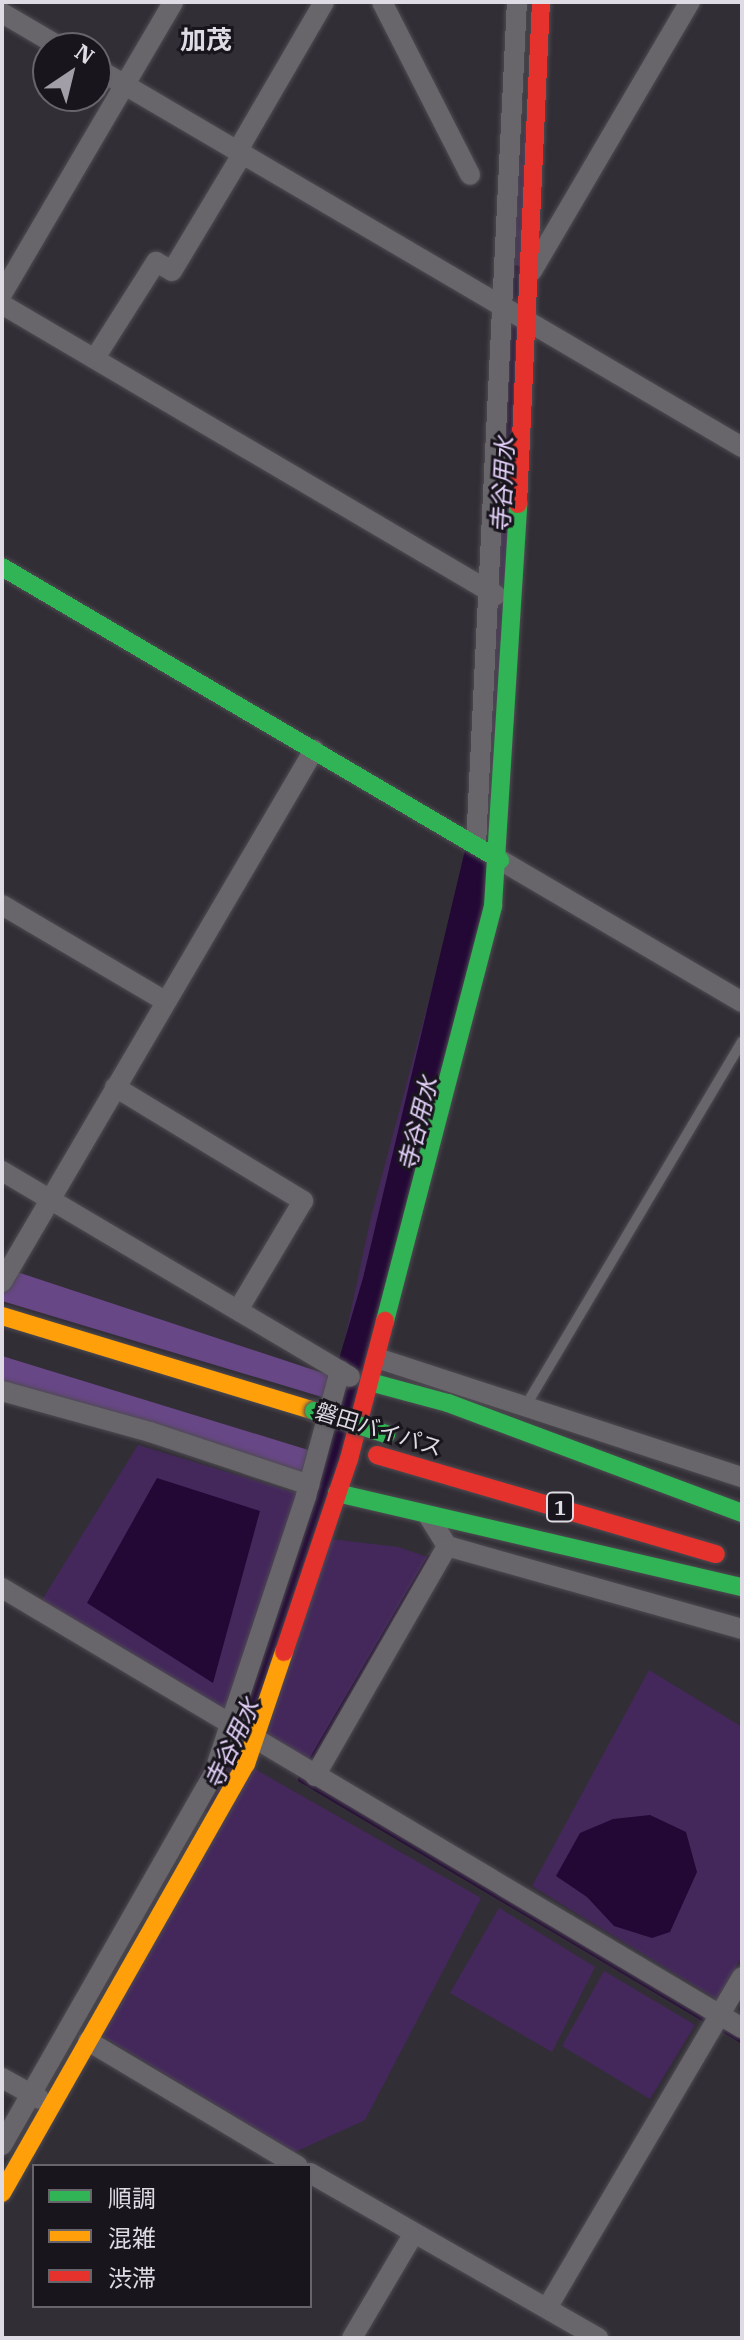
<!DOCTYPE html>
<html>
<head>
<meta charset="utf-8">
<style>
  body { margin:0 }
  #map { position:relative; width:744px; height:2340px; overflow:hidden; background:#322e36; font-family:"IBM Plex Serif","Noto Sans JP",serif }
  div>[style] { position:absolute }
  .green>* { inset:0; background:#44285c }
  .forest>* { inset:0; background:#684786 }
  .water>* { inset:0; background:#230836 }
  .stream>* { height:5px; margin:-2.5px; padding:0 2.5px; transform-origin:2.5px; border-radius:2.5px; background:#230836 }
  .river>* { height:32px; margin:-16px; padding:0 16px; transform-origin:16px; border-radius:16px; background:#230836 }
  .roads { filter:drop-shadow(0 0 2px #4e4b51) drop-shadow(0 0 2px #4e4b51) }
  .lane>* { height:10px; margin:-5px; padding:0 5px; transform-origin:5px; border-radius:5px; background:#68656b }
  .street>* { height:20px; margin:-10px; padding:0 10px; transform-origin:10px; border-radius:10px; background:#68656b }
  .fast>* { height:18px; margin:-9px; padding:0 9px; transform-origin:9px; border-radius:9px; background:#30b455 }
  .slow>* { height:18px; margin:-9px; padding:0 9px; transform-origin:9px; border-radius:9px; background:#ff9f0a }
  .jam>* { height:18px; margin:-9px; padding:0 9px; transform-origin:9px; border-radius:9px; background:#e5322d }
  .bridges { filter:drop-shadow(0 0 2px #4e4b51) drop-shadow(0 0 2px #4e4b51) }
  .fast-bridge>* { height:18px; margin:-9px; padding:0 9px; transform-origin:9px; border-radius:9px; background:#30b455 }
  span { translate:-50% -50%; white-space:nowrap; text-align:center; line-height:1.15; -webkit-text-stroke:6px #18151c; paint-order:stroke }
  .shield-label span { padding:2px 6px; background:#18151c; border:2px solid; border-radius:6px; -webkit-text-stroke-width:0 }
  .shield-label { font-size:20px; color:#dfdbe4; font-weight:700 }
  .street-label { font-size:22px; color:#dfdbe4 }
  .water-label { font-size:24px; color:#e4d1fa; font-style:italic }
  .quarter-label { font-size:26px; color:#dfdbe4; font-weight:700 }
  .frame { position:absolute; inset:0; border:4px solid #dfdbe4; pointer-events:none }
  .legend { position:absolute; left:32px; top:2164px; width:280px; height:144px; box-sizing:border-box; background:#18151c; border:2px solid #68646c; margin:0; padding:10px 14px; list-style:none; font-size:24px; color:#dfdbe4 }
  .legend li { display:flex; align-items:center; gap:16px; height:40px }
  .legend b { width:40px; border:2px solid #68646c }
  .north { position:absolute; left:32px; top:32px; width:80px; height:80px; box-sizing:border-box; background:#18151c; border:2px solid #68646c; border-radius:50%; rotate:35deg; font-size:22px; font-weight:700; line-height:32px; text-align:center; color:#dfdbe4 }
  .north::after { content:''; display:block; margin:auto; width:28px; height:36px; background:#a29ea7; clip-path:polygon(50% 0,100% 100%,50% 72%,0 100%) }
</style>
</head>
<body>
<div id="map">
  <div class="green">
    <i style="clip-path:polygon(541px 2px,500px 860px,377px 1358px,342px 1352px,371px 1217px,471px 842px,502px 304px)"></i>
    <i style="clip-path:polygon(138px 1445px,306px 1496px,226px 1720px,37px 1608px)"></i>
    <i style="clip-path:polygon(322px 1538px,398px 1547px,439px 1561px,315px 1776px,265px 1744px)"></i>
    <i style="clip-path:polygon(649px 1670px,742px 1727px,742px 1956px,717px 1999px,532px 1886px)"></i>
    <i style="clip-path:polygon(246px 1764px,481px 1898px,365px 2120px,295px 2152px,94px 2031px)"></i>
    <i style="clip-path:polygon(499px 1908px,595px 1967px,552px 2052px,450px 1993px)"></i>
    <i style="clip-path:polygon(604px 1971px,695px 2025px,650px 2099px,562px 2046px)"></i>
  </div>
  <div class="forest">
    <i style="clip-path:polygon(2px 1267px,338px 1378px,332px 1400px,2px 1301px)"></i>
    <i style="clip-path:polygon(2px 1356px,318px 1453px,309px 1485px,2px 1399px)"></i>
  </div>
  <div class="water">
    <i style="clip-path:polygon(157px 1478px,260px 1511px,213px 1683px,87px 1603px)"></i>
    <i style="clip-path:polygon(650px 1815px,686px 1832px,697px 1872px,670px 1932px,652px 1938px,614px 1926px,587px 1897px,556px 1876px,580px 1833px,613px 1819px)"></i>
  </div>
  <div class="stream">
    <i style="left:307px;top:1766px;width:242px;rotate:-59.7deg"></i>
    <i style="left:302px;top:1775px;width:4px;rotate:117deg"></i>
    <i style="left:300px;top:1779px;width:477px;rotate:30.7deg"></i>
    <i style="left:719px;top:2027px;width:27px;rotate:31deg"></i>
  </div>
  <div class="river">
    <i style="left:504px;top:462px;width:181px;rotate:-86.8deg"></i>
    <i style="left:208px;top:1796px;width:108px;rotate:-64.1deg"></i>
    <i style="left:255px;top:1699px;width:441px;rotate:-73.5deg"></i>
    <i style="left:380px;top:1276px;width:461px;rotate:-76.6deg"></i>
  </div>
  <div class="roads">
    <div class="lane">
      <i style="left:525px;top:1407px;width:425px;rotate:-59.3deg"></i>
    </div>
    <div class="street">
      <i style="left:382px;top:2px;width:194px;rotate:63deg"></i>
      <i style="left:2px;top:13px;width:69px;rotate:30.3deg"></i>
      <i style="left:96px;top:68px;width:749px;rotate:30.4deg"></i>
      <i style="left:238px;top:150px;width:171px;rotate:-59.8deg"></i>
      <i style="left:532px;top:271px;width:312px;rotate:-59.6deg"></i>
      <i style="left:2px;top:294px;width:338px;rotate:-59.6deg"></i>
      <i style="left:3px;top:305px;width:572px;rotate:30.47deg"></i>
      <i style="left:95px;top:358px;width:114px;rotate:-57.6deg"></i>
      <i style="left:156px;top:262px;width:18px;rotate:29deg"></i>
      <i style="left:172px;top:271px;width:138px;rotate:-59deg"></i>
      <i style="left:476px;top:845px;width:844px;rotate:-87.22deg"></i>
      <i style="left:500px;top:860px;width:281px;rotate:30.4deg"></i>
      <i style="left:2px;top:905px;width:189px;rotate:30.5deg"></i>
      <i style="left:115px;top:1087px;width:220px;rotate:31.2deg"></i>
      <i style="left:303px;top:1201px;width:127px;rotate:120.8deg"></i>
      <i style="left:2px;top:1171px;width:404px;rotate:30.6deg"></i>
      <i style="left:2px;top:1282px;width:617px;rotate:-59.61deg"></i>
      <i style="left:377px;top:1358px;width:384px;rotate:18.1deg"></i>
      <i style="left:2px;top:1391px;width:154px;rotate:15.5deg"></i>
      <i style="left:150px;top:1432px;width:168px;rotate:18.4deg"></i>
      <i style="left:429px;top:1517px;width:34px;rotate:58deg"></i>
      <i style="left:447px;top:1546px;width:306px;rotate:15.7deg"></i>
      <i style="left:2px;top:1588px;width:861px;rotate:30.74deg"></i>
      <i style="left:315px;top:1776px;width:265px;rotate:-60.1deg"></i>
      <i style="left:88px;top:2041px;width:244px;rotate:30.8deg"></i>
      <i style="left:2px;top:2078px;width:43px;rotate:28.9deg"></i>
      <i style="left:2px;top:2145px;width:428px;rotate:-60.3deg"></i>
      <i style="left:214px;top:1773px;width:292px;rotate:-71.6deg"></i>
      <i style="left:306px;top:1496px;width:130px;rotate:-74.8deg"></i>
      <i style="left:310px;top:2173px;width:332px;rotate:29.8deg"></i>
      <i style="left:547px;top:2308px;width:384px;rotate:-59.5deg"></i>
      <i style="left:352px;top:2338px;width:120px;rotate:-59.4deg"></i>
    </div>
    <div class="fast">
      <i style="left:2px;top:567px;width:578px;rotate:30.47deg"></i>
      <i style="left:385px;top:1321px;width:429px;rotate:-75.4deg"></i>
      <i style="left:493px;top:906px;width:403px;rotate:-86.4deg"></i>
      <i style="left:370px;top:1382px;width:81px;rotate:15.1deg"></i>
      <i style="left:448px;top:1403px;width:314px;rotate:20.5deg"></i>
      <i style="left:337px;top:1493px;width:416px;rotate:13.1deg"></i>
    </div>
    <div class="slow">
      <i style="left:2px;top:1316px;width:326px;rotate:16.9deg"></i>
      <i style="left:2px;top:2193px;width:494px;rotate:-60.4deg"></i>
      <i style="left:246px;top:1764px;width:118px;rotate:-71.3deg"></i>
    </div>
    <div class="jam">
      <i style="left:518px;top:504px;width:503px;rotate:-87.38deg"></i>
      <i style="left:377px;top:1455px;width:353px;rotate:16.3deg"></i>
      <i style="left:284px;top:1652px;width:204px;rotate:-71.4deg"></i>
      <i style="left:349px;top:1459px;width:143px;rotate:-75.4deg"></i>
    </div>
  </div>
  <div class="bridges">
    <div class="fast-bridge">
      <i style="left:314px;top:1411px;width:76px;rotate:17.7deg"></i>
    </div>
  </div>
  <div class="shield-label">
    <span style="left:560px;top:1507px">1</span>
  </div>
  <div class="street-label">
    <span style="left:379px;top:1429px;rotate:17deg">磐田バイパス</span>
  </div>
  <div class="water-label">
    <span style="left:503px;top:485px;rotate:-87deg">寺谷用水</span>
    <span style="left:418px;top:1124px;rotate:-76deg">寺谷用水</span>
    <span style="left:232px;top:1744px;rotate:-65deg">寺谷用水</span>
  </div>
  <div class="quarter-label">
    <span style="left:206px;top:40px">加茂</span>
  </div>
  <div class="frame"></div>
  <ul class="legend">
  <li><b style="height:10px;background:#30b455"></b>順調</li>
  <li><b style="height:10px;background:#ff9f0a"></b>混雑</li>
  <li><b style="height:10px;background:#e5322d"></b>渋滞</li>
  </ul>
  <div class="north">N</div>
</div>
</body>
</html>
